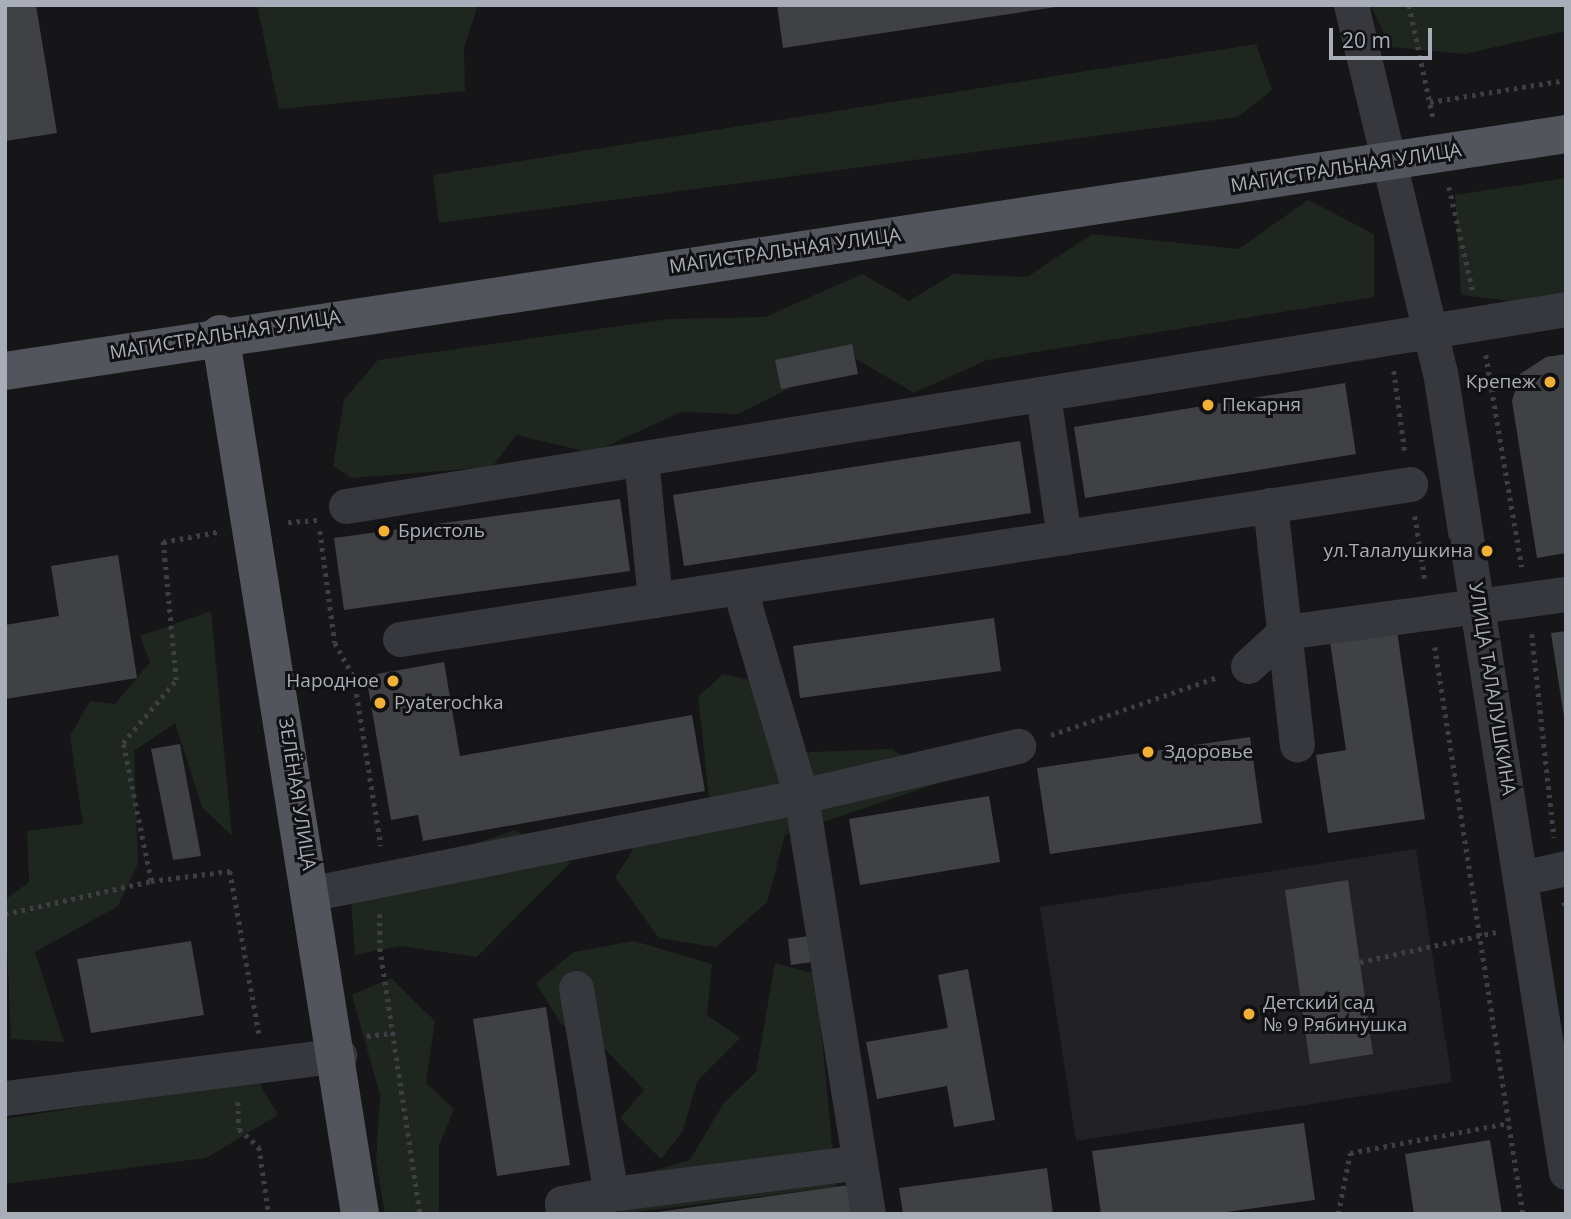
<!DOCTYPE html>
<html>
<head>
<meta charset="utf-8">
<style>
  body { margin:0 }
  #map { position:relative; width:1571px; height:1219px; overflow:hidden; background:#161618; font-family:"Open Sans",sans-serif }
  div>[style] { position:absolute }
  .built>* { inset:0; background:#222225 }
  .green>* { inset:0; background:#1e261f }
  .building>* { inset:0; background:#404145 }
  .path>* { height:4.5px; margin-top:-2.25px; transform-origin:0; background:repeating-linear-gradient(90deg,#3d3f44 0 3.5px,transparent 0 8.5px) }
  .minor>* { height:35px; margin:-17.5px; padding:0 17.5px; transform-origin:17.5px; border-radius:17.5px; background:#37383d }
  .major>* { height:38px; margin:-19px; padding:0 19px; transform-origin:19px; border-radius:19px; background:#53555c }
  .dots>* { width:19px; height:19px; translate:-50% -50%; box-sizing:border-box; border:4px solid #111113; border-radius:50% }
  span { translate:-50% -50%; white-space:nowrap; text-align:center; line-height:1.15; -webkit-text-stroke:6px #111113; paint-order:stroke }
  .street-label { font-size:19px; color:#a8adb8 }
  .poi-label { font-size:19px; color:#a8adb8 }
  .right { translate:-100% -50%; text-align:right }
  .left { translate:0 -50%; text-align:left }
  .frame { position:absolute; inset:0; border:7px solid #a8adb8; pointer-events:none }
  .scale { position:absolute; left:1329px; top:28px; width:103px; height:32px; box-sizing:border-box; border:4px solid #a8adb8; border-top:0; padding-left:9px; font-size:21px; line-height:24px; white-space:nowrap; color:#a8adb8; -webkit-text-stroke:5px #111113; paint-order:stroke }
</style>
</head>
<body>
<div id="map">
  <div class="built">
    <i style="clip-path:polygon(1416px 849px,1452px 1082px,1076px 1141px,1040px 907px)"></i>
  </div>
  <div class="green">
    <i style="clip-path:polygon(257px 5px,478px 5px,464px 48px,465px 91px,279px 109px)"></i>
    <i style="clip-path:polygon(1370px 5px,1566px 5px,1566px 31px,1465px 54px,1391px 47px)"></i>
    <i style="clip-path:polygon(1256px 44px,1272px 90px,1238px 117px,439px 223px,433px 175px)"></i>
    <i style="clip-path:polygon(1566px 178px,1566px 295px,1519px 302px,1461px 295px,1455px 195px)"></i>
    <i style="clip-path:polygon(1308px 200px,1374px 234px,1374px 297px,987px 360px,914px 393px,853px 357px,738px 414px,681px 412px,592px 453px,516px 435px,492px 467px,352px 478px,333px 466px,344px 400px,378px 360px,669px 319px,765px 317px,862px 274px,909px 301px,953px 274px,1027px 277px,1092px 234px,1239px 249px)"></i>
    <i style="clip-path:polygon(211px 611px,232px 836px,202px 807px,175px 723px,134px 751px,138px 863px,118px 906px,35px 952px,64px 1042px,11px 1039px,5px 900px,29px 882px,27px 831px,83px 824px,70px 736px,90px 701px,115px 704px,150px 662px,140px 636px)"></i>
    <i style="clip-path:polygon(723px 674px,779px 686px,785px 753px,892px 749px,942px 782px,785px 835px,767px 902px,716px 947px,659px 938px,615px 877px,632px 852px,634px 815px,709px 798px,698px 697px)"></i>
    <i style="clip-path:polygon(515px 830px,570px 863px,477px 957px,401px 946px,355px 955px,351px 900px,430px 859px)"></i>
    <i style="clip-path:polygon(634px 941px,712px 964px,707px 1015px,740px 1038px,697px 1081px,683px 1131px,661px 1159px,620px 1118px,644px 1090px,605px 1049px,561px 1024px,536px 983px,574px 952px)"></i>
    <i style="clip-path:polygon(775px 963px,816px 974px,836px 1187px,620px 1214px,618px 1181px,690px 1160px,723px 1104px,756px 1072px)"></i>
    <i style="clip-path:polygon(391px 978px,435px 1021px,426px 1083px,454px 1109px,439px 1146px,439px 1214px,385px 1214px,376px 1161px,380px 1095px,352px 995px)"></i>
    <i style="clip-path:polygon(257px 1079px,278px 1115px,206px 1158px,5px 1184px,5px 1119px)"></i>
  </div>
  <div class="building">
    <i style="clip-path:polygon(5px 5px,36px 5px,57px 133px,5px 141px)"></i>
    <i style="clip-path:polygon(777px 5px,1055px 5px,1056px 7px,783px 48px)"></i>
    <i style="clip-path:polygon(852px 344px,858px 374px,781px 389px,775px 360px)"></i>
    <i style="clip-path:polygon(1566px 354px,1566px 553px,1537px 558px,1512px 401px,1520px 374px,1546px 357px)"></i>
    <i style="clip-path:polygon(1345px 383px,1356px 454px,1085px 498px,1074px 427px)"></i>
    <i style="clip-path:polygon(1020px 441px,1031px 513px,684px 566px,673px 495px)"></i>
    <i style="clip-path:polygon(620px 499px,630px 571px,344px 610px,334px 538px)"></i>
    <i style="clip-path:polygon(118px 555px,137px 678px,5px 699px,5px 625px,59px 616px,51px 566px)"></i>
    <i style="clip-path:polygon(994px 618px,1001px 671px,800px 698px,793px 646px)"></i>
    <i style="clip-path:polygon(1397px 631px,1425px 819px,1328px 833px,1316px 755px,1346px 750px,1330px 642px)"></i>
    <i style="clip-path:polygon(1566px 631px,1566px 717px,1564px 717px,1551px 633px)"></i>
    <i style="clip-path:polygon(444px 662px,460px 756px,692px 715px,705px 791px,423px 841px,418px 815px,391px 820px,366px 676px)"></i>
    <i style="clip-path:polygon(1250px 737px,1262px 823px,1050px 854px,1037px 768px)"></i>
    <i style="clip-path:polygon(180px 744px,201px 856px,173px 860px,151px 749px)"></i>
    <i style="clip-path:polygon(989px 796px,1000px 862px,860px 885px,849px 819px)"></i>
    <i style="clip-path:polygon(1348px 880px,1373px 1054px,1310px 1064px,1285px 890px)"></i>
    <i style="clip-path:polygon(809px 936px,813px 962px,791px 965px,788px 939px)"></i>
    <i style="clip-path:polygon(191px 941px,204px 1015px,91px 1033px,77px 959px)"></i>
    <i style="clip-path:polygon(968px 969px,995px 1120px,954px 1127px,947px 1086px,877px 1099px,866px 1042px,948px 1028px,938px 975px)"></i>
    <i style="clip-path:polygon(546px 1007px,570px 1165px,497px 1176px,473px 1019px)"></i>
    <i style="clip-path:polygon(1304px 1123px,1315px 1200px,1212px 1214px,1101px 1214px,1092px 1151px)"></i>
    <i style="clip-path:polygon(1490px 1140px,1502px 1214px,1414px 1214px,1405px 1154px)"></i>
    <i style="clip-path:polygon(1047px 1168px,1053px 1214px,903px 1214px,899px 1188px)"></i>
    <i style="clip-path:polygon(849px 1185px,853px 1214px,658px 1214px,658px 1212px)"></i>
  </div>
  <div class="path">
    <i style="left:1409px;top:5px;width:115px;rotate:77.9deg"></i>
    <i style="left:1430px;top:102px;width:138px;rotate:-9.2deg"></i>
    <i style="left:1449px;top:187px;width:107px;rotate:77deg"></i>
    <i style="left:1486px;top:355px;width:215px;rotate:80.4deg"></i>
    <i style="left:1394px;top:371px;width:82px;rotate:82.3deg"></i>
    <i style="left:1415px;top:516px;width:65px;rotate:81.1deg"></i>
    <i style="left:288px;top:522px;width:29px;rotate:-4deg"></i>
    <i style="left:320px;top:531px;width:113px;rotate:82.4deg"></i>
    <i style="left:335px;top:643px;width:39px;rotate:61deg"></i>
    <i style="left:354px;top:677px;width:171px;rotate:80.9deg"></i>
    <i style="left:1532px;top:634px;width:205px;rotate:83.8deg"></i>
    <i style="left:1435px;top:647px;width:574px;rotate:81.18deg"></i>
    <i style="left:1051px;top:735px;width:177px;rotate:-19.2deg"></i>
    <i style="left:151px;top:881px;width:80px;rotate:-7.2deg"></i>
    <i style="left:230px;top:871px;width:165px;rotate:79.9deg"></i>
    <i style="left:1564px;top:902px;width:9px;rotate:77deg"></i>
    <i style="left:5px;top:914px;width:150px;rotate:-12.7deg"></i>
    <i style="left:151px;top:881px;width:141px;rotate:-101.5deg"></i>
    <i style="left:123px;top:743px;width:82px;rotate:-49.9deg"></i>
    <i style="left:176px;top:680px;width:139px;rotate:-95.4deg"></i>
    <i style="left:163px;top:542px;width:55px;rotate:-10.5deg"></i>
    <i style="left:380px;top:914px;width:34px;rotate:90deg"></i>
    <i style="left:380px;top:948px;width:269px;rotate:81.4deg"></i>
    <i style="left:1360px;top:962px;width:139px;rotate:-12.4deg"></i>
    <i style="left:367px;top:1036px;width:26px;rotate:-7deg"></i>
    <i style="left:238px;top:1102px;width:27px;rotate:88deg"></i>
    <i style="left:239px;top:1129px;width:27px;rotate:42deg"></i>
    <i style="left:259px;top:1147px;width:68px;rotate:81.5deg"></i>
    <i style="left:1338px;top:1214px;width:62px;rotate:-78.9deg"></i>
    <i style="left:1350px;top:1153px;width:162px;rotate:-10.7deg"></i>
  </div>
  <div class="minor">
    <i style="left:1351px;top:5px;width:378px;rotate:76.4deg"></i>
    <i style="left:1440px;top:372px;width:810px;rotate:81.05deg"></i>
    <i style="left:1043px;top:395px;width:144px;rotate:81.6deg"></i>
    <i style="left:641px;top:459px;width:142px;rotate:84.3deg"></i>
    <i style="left:1270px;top:505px;width:241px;rotate:83.6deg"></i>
    <i style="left:346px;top:506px;width:1236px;rotate:-9.17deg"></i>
    <i style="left:400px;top:639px;width:1022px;rotate:-8.72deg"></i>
    <i style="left:1248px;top:666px;width:50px;rotate:-42.6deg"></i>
    <i style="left:1285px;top:632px;width:284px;rotate:-7.7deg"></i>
    <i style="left:1521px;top:878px;width:46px;rotate:-12.5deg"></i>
    <i style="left:313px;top:893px;width:498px;rotate:-11.2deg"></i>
    <i style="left:801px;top:796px;width:218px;rotate:-106.5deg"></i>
    <i style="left:576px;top:988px;width:209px;rotate:80.4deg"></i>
    <i style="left:611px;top:1194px;width:251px;rotate:-7.3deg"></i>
    <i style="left:5px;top:1098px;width:337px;rotate:-7.3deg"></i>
    <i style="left:563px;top:1214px;width:11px;rotate:-95deg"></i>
    <i style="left:562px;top:1203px;width:50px;rotate:-10.4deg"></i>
    <i style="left:868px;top:1214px;width:423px;rotate:-99.1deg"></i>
    <i style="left:801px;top:796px;width:223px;rotate:-13deg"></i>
  </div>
  <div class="major">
    <i style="left:220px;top:334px;width:891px;rotate:80.96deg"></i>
    <i style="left:5px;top:371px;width:1579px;rotate:-8.63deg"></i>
  </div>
  <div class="dots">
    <i style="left:1550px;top:382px;background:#f2b134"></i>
    <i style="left:1208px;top:405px;background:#f2b134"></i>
    <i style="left:384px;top:531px;background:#f2b134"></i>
    <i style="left:1487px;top:551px;background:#f2b134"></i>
    <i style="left:393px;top:681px;background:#f2b134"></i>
    <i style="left:380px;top:703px;background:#f2b134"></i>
    <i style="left:1148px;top:752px;background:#f2b134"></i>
    <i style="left:1249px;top:1014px;background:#f2b134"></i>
  </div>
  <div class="street-label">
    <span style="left:1346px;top:168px;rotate:-9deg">МАГИСТРАЛЬНАЯ УЛИЦА</span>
    <span style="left:785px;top:251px;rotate:-8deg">МАГИСТРАЛЬНАЯ УЛИЦА</span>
    <span style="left:225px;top:335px;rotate:-9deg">МАГИСТРАЛЬНАЯ УЛИЦА</span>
    <span style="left:1492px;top:689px;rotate:81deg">УЛИЦА ТАЛАЛУШКИНА</span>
    <span style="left:297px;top:794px;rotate:81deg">ЗЕЛЁНАЯ УЛИЦА</span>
  </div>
  <div class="poi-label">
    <span class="right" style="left:1536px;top:382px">Крепеж</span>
    <span class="left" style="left:1222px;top:405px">Пекарня</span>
    <span class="left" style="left:398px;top:531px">Бристоль</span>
    <span class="right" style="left:1473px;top:551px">ул.Талалушкина</span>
    <span class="right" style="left:379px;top:681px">Народное</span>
    <span class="left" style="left:394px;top:703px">Pyaterochka</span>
    <span class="left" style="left:1164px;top:752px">Здоровье</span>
    <span class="left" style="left:1263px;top:1014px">Детский сад<br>№ 9 Рябинушка</span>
  </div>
  <div class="frame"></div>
  <div class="scale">20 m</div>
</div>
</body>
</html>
